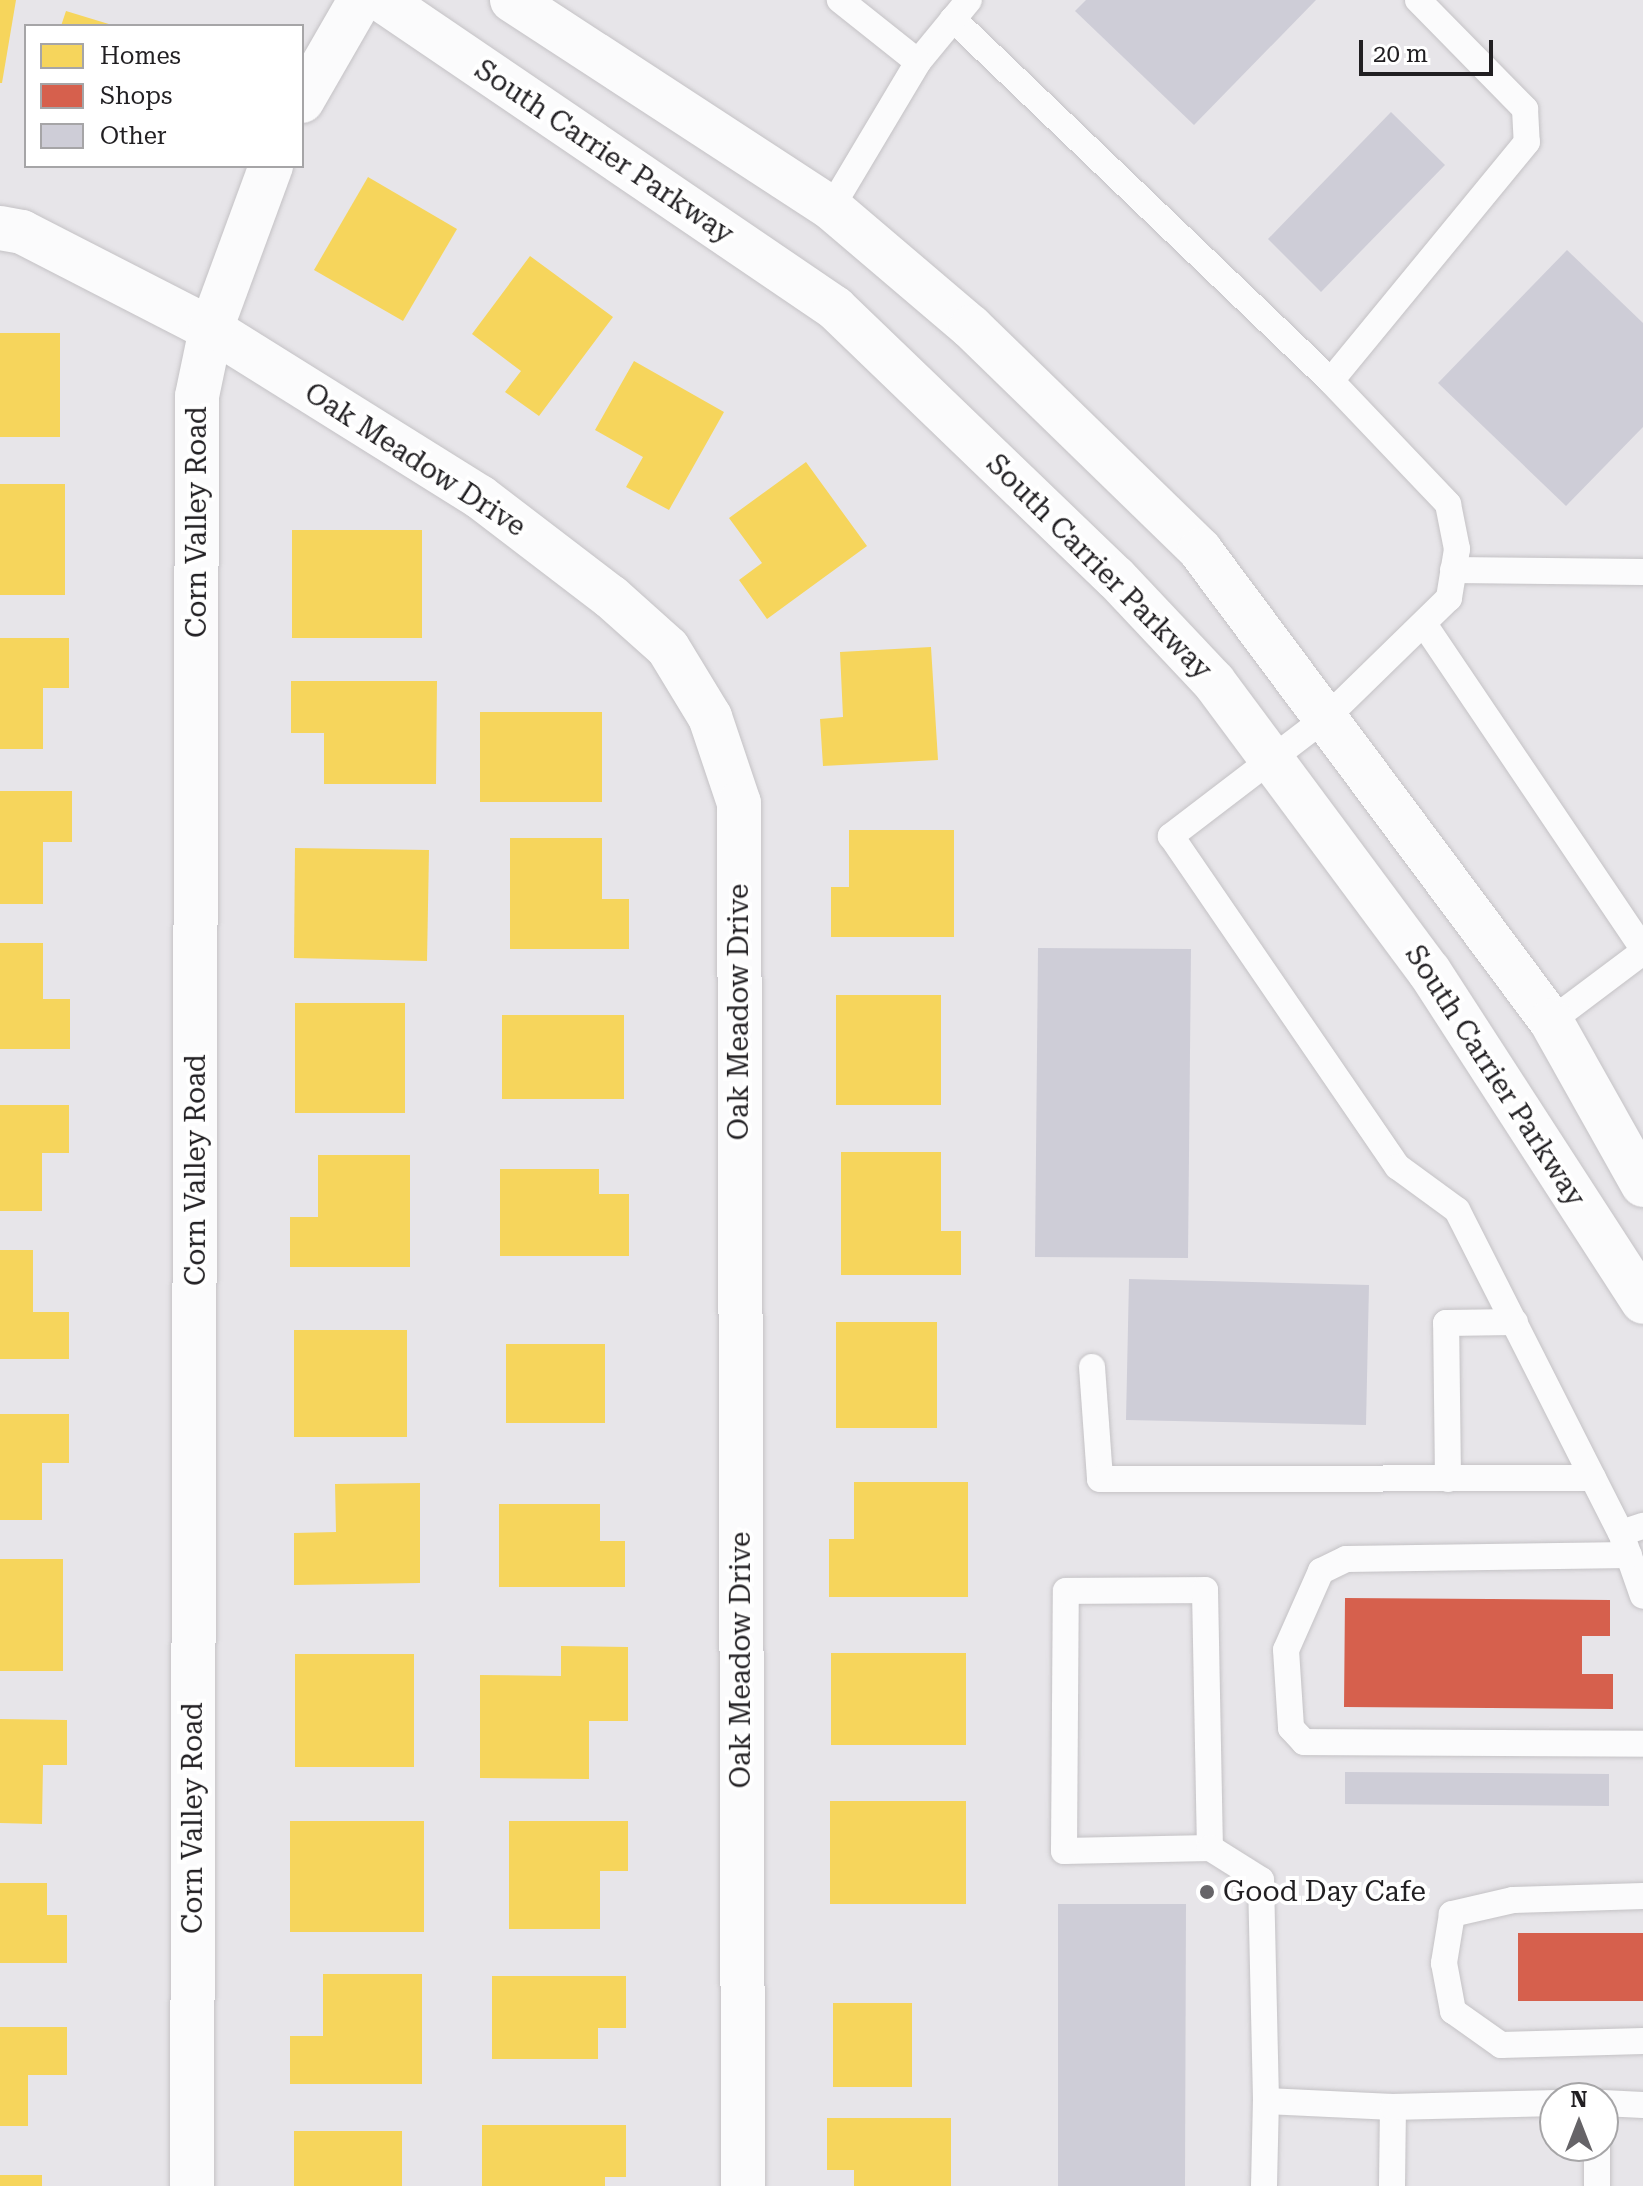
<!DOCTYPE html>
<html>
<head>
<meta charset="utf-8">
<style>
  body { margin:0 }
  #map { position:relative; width:1643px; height:2186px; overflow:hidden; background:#e7e5e9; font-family:"Roboto Serif",serif }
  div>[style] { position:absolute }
  .homes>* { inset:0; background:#f6d55c }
  .shops>* { inset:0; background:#d6604d }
  .building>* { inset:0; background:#cecdd7 }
  .roads { filter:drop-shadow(0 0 2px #c4c2c5) drop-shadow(0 0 2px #c4c2c5) }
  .service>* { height:26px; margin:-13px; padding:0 13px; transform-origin:13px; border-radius:13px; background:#fbfbfc }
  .minor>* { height:44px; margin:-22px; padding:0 22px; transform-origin:22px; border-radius:22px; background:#fbfbfc }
  .secondary>* { height:44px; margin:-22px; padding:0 22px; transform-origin:22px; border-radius:22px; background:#fbfbfc }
  .dots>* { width:22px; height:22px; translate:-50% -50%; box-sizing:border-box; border:4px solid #fff; border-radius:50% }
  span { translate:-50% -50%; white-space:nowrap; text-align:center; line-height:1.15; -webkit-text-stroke:8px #fff; paint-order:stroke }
  .street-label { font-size:28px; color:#211f22 }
  .poi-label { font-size:28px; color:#211f22 }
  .left { translate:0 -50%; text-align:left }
  .legend { position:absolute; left:24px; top:24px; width:280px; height:144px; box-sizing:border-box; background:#fff; border:2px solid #a6a5a7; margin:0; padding:10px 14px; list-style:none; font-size:24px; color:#211f22 }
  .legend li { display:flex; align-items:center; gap:16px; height:40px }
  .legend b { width:40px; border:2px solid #a6a5a7 }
  .north { position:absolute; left:1539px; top:2082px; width:80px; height:80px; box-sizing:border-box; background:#fff; border:2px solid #a6a5a7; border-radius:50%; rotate:0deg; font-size:22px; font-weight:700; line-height:32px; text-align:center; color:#211f22 }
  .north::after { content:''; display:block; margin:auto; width:28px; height:36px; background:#666468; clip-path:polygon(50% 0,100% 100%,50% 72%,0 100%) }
  .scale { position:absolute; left:1359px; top:40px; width:134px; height:36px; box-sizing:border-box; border:4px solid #211f22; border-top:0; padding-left:10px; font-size:24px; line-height:28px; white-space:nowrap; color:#211f22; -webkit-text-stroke:6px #fff; paint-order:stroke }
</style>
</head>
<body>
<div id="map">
  <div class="homes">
    <i style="clip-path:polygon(0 0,16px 0,2px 83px,0 83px)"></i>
    <i style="clip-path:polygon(66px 11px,112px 25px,112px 26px,61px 26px)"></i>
    <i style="clip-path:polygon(368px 177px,457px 229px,403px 321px,314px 270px)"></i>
    <i style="clip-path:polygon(530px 256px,613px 317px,539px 416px,505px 392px,521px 371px,472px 334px)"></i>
    <i style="clip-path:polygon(0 333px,60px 333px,60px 437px,0 437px)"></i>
    <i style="clip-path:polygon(634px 361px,724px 412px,669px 510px,626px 487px,643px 457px,595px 430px)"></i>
    <i style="clip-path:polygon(806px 462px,867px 546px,767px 619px,739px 580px,762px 563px,729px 518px)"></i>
    <i style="clip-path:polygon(0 484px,65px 484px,65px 595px,0 595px)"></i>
    <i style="clip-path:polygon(292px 530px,422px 530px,422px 638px,292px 638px)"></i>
    <i style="clip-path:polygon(0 638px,69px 638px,69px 688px,43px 688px,43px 749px,0 749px)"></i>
    <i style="clip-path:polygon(931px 647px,938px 760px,823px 766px,820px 719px,843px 717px,840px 652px)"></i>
    <i style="clip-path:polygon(291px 681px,437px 681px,436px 784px,324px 784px,324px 733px,291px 733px)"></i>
    <i style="clip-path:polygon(480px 712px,602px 712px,602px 802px,480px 802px)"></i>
    <i style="clip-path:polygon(0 791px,72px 791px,72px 842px,43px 842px,43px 904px,0 904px)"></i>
    <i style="clip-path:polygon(849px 830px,954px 830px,954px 937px,831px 937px,831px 887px,849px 887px)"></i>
    <i style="clip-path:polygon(510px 838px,602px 838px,602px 899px,629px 899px,629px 949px,510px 949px)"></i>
    <i style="clip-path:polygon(295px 848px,429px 850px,427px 961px,294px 958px)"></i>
    <i style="clip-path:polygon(0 943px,43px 943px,43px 999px,70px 999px,70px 1049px,0 1049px)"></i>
    <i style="clip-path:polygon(836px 995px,941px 995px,941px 1105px,836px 1105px)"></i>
    <i style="clip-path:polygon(295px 1003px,405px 1003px,405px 1113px,295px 1113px)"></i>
    <i style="clip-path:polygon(502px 1015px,624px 1015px,624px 1099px,502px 1099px)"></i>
    <i style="clip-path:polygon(0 1105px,69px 1105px,69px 1153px,42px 1153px,42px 1211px,0 1211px)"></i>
    <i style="clip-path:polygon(841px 1152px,941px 1152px,941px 1231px,961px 1231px,961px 1275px,841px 1275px)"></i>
    <i style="clip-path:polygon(318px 1155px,410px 1155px,410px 1267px,290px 1267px,290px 1217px,318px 1217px)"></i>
    <i style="clip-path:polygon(500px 1169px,599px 1169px,599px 1194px,629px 1194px,629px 1256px,500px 1256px)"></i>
    <i style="clip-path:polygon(0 1250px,33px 1250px,33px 1312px,69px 1312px,69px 1359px,0 1359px)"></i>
    <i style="clip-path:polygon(836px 1322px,937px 1322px,937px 1428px,836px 1428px)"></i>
    <i style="clip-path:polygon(294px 1330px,407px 1330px,407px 1437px,294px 1437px)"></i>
    <i style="clip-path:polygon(506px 1344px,605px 1344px,605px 1423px,506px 1423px)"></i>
    <i style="clip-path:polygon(0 1414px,69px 1414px,69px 1463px,42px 1463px,42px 1520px,0 1520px)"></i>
    <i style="clip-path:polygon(854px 1482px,968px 1482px,968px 1597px,829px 1597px,829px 1539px,854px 1539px)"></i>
    <i style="clip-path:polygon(420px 1483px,420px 1583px,294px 1585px,294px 1533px,336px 1532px,335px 1484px)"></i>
    <i style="clip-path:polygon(499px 1504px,600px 1504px,600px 1541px,625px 1541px,625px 1587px,499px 1587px)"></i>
    <i style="clip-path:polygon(0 1559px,63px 1559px,63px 1671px,0 1671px)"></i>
    <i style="clip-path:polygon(561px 1646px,628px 1647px,628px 1721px,589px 1721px,589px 1779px,480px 1778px,480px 1675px,561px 1676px)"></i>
    <i style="clip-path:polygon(831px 1653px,966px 1653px,966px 1745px,831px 1745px)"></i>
    <i style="clip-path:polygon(295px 1654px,414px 1654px,414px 1767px,295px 1767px)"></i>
    <i style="clip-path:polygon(0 1719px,67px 1720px,67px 1765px,43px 1765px,42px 1824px,0 1823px)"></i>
    <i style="clip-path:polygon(830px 1801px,966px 1801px,966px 1904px,830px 1904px)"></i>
    <i style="clip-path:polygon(290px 1821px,424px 1821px,424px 1932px,290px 1932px)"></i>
    <i style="clip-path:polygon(509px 1821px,628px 1821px,628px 1871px,600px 1871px,600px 1929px,509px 1929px)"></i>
    <i style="clip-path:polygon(0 1883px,47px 1883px,47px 1915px,67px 1915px,67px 1963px,0 1963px)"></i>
    <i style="clip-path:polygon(323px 1974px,422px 1974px,422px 2084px,290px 2084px,290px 2036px,323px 2036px)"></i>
    <i style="clip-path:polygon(492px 1976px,626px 1976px,626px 2028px,598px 2028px,598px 2059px,492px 2059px)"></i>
    <i style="clip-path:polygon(833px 2003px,912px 2003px,912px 2087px,833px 2087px)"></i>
    <i style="clip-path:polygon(0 2027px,67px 2027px,67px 2075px,28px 2075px,28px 2126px,0 2126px)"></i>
    <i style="clip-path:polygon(827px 2118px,951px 2118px,951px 2186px,854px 2186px,854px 2170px,827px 2170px)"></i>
    <i style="clip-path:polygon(482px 2125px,626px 2125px,626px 2177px,605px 2177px,605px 2186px,482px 2186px)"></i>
    <i style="clip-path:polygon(294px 2131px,402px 2131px,402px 2186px,294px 2186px)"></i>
    <i style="clip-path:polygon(0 2175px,42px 2175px,42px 2186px,0 2186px)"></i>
  </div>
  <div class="shops">
    <i style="clip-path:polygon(1345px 1598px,1610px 1600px,1610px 1636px,1582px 1636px,1582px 1674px,1613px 1674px,1613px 1709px,1344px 1707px)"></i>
    <i style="clip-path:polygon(1518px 1933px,1643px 1933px,1643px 2001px,1518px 2001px)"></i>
  </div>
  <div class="building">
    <i style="clip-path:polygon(1086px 0,1316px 0,1194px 125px,1075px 11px)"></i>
    <i style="clip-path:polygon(1391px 112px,1445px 165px,1321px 292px,1268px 239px)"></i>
    <i style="clip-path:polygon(1567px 250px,1643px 323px,1643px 427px,1566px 506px,1438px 383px)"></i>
    <i style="clip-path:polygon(1038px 948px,1191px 949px,1188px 1258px,1035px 1257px)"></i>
    <i style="clip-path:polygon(1129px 1279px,1369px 1285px,1366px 1425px,1126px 1420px)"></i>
    <i style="clip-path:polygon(1345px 1772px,1609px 1774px,1609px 1806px,1345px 1804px)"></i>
    <i style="clip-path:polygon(1058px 1904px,1186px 1904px,1185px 2186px,1058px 2186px)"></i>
  </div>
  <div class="roads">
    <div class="service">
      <i style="left:1418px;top:0;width:153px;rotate:45.5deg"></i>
      <i style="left:1525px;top:109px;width:33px;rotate:87deg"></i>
      <i style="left:1527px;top:142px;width:309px;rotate:129.4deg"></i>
      <i style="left:1331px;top:381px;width:170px;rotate:46.4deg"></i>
      <i style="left:1448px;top:504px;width:46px;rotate:78.7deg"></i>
      <i style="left:1457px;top:549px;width:50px;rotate:99.3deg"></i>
      <i style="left:1449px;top:598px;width:169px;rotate:135.7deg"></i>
      <i style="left:1328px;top:716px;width:198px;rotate:142.6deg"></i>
      <i style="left:1171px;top:836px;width:401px;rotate:55.6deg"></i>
      <i style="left:1398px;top:1167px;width:73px;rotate:36.1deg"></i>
      <i style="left:1457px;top:1210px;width:362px;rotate:63.1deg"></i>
      <i style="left:1621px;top:1533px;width:23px;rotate:-18deg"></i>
      <i style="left:953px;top:19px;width:523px;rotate:43.76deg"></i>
      <i style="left:918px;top:62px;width:80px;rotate:-50.6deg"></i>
      <i style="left:831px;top:208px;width:170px;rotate:-59.2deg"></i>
      <i style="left:918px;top:62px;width:100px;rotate:-141.5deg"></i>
      <i style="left:1453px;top:570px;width:190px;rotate:0.6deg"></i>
      <i style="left:1424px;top:624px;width:392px;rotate:56deg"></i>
      <i style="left:1551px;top:1021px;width:115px;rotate:-36.9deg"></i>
      <i style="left:1092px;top:1367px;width:112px;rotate:85.9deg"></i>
      <i style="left:1100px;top:1479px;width:493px;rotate:-0.1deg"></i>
      <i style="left:1448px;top:1479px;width:156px;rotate:-90.7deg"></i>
      <i style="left:1446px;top:1323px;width:69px;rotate:-0.8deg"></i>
      <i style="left:1623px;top:1539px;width:60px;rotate:70.7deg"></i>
      <i style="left:1629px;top:1555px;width:283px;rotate:179.2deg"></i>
      <i style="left:1346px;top:1559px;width:28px;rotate:154deg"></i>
      <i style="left:1321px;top:1571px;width:86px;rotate:113.9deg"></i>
      <i style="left:1286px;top:1650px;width:78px;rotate:86.3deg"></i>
      <i style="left:1291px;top:1728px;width:19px;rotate:47deg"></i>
      <i style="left:1304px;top:1742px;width:339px;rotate:0.3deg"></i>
      <i style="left:1210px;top:1848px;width:146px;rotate:178.8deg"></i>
      <i style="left:1064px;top:1851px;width:260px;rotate:-89.6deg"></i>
      <i style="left:1066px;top:1591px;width:139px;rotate:-0.4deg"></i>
      <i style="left:1205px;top:1590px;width:258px;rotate:88.9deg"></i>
      <i style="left:1210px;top:1848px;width:60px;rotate:32.1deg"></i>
      <i style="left:1261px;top:1880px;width:221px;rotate:88.7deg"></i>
      <i style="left:1643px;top:1896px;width:130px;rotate:178.2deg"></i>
      <i style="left:1513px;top:1900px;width:63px;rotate:167.1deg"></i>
      <i style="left:1452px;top:1914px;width:50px;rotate:99.3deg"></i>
      <i style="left:1444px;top:1963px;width:49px;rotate:79.4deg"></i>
      <i style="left:1453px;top:2011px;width:59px;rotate:35.3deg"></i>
      <i style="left:1501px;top:2045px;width:142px;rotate:-1.6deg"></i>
      <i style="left:1603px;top:2103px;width:40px;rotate:2.9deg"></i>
      <i style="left:1264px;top:2186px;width:85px;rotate:-88.7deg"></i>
      <i style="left:1266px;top:2101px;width:127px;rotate:2.7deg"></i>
      <i style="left:1392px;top:2186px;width:79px;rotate:-89.3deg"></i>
      <i style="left:1393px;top:2107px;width:162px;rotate:-1.4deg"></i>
      <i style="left:1597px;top:2186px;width:40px;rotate:-90deg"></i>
    </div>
    <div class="minor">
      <i style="left:302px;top:101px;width:116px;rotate:-60.1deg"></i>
      <i style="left:0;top:228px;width:22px;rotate:10deg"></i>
      <i style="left:22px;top:232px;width:212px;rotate:27.2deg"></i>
      <i style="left:211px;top:329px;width:317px;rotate:32deg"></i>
      <i style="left:480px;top:497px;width:165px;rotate:37.4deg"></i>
      <i style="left:611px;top:597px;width:76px;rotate:41.8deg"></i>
      <i style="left:668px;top:648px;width:81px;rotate:58.7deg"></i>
      <i style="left:710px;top:717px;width:91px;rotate:71.4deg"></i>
      <i style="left:739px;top:803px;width:1383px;rotate:89.83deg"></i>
      <i style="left:192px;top:2186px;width:1790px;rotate:-89.84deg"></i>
      <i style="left:197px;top:396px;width:68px;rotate:-78.2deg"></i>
      <i style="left:211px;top:329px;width:174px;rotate:-69.8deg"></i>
    </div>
    <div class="secondary">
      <i style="left:382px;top:0;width:548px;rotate:34.21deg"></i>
      <i style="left:835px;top:308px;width:390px;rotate:43.9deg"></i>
      <i style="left:1116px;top:578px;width:143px;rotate:46.7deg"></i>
      <i style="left:1214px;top:682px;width:360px;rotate:53.4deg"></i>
      <i style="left:1429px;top:971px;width:394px;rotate:57.1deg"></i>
      <i style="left:512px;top:0;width:381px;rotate:33.1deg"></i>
      <i style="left:831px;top:208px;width:184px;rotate:40.4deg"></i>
      <i style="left:971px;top:327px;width:320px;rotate:44.2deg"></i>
      <i style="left:1200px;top:550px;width:587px;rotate:53.31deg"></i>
      <i style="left:1551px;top:1021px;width:188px;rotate:60.7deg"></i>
    </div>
  </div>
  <div class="dots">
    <i style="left:1207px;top:1892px;background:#666468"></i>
  </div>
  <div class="street-label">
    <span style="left:604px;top:152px;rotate:34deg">South Carrier Parkway</span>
    <span style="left:415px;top:460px;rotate:33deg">Oak Meadow Drive</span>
    <span style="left:197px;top:522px;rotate:-90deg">Corn Valley Road</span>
    <span style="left:1099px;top:567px;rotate:45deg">South Carrier Parkway</span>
    <span style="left:739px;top:1012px;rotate:-90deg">Oak Meadow Drive</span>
    <span style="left:1495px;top:1076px;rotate:57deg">South Carrier Parkway</span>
    <span style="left:196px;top:1170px;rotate:-90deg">Corn Valley Road</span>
    <span style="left:741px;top:1660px;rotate:-90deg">Oak Meadow Drive</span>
    <span style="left:193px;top:1818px;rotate:-90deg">Corn Valley Road</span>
  </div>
  <div class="poi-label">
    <span class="left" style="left:1223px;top:1892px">Good Day Cafe</span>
  </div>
  <ul class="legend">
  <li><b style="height:22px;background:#f6d55c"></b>Homes</li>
  <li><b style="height:22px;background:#d6604d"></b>Shops</li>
  <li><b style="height:22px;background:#cecdd7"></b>Other</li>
  </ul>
  <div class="north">N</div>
  <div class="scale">20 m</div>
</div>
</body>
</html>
